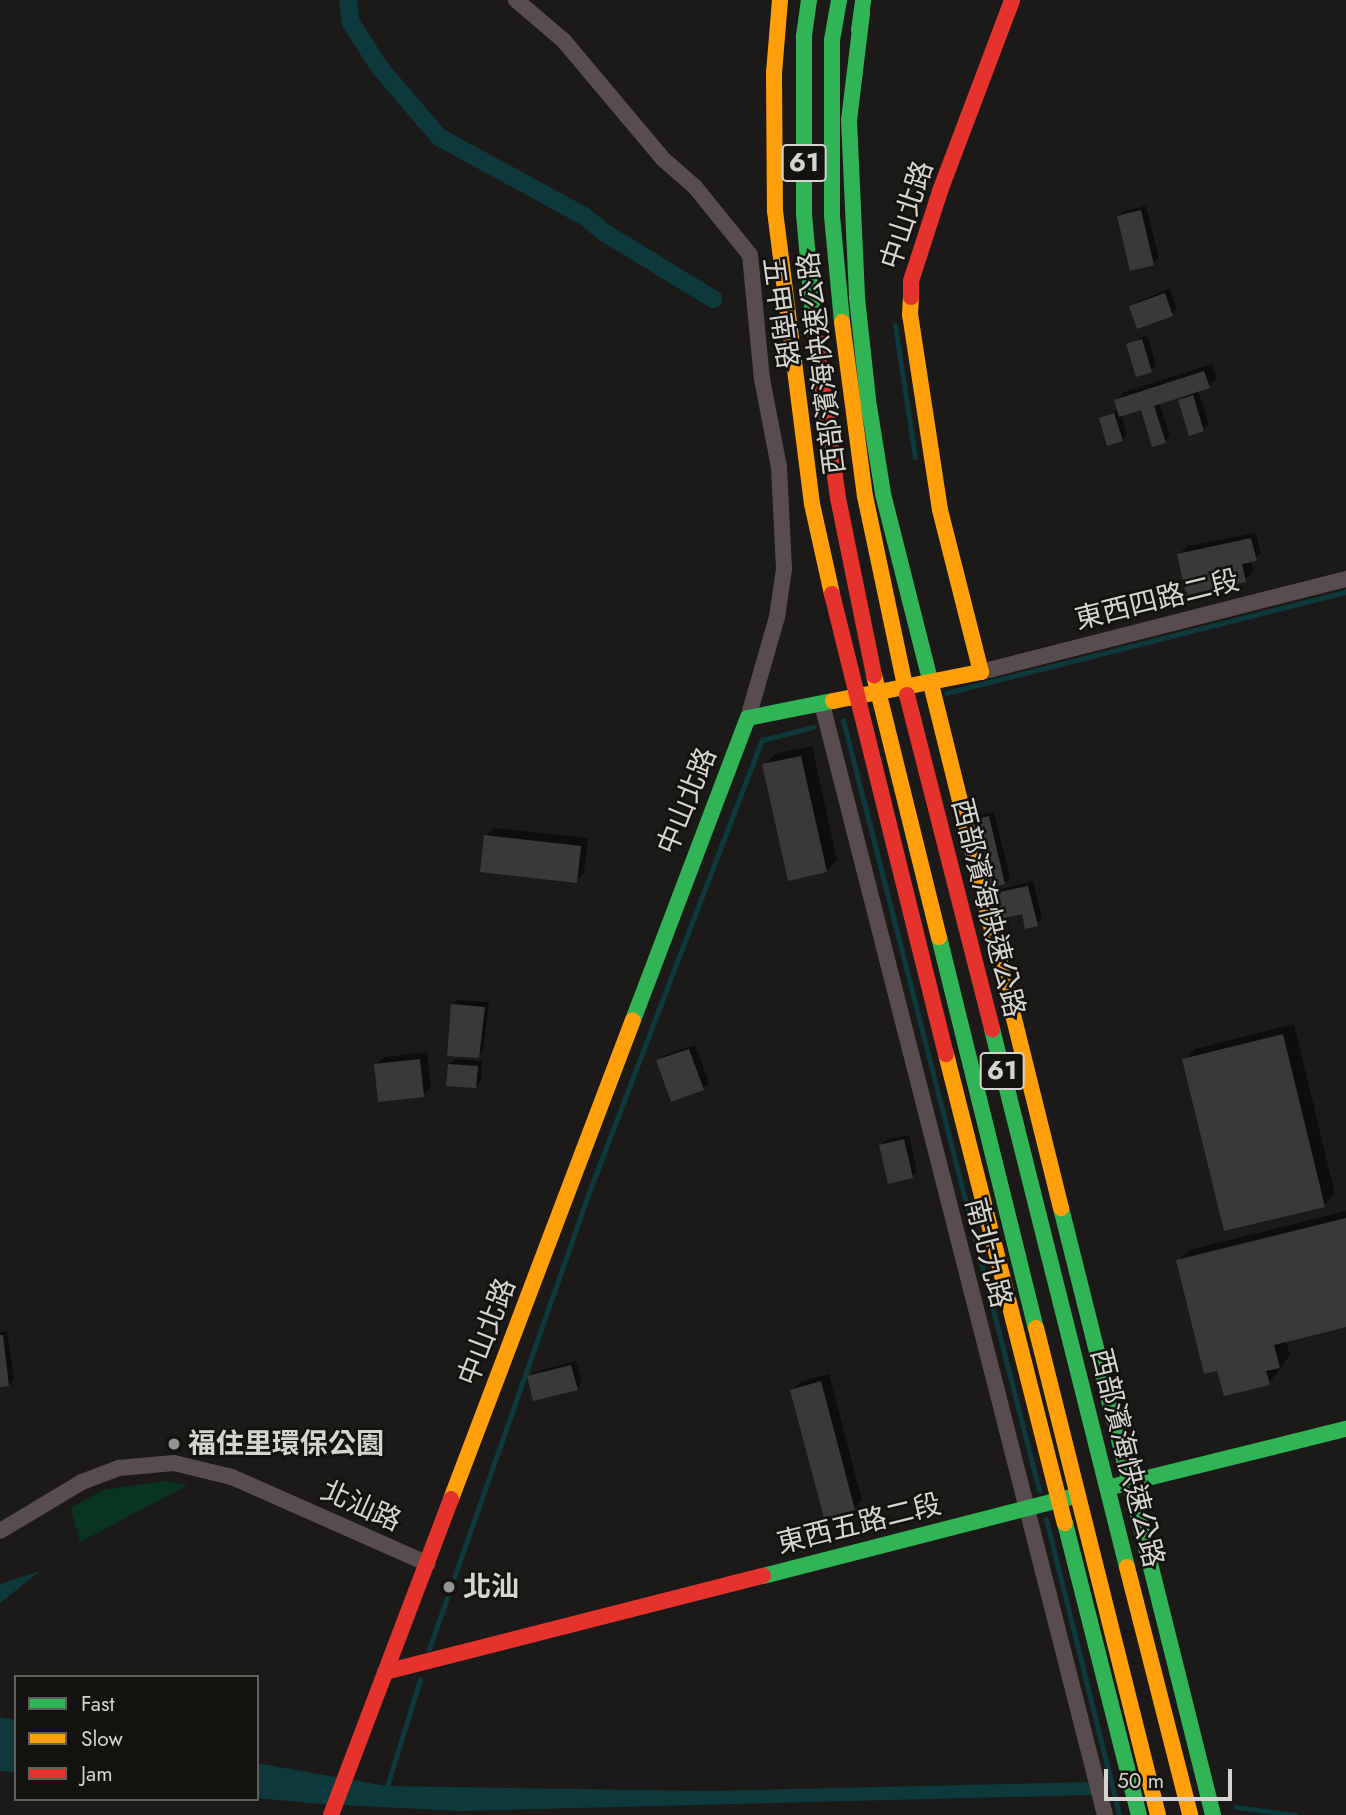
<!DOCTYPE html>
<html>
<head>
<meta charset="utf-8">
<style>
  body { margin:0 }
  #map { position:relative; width:1346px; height:1815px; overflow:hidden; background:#1b1a19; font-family:Jost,"Noto Sans TC",sans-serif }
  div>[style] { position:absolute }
  .green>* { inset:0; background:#093422 }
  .water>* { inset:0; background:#0d383c }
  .shadow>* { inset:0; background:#0007 }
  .stream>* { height:5px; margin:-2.5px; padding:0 2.5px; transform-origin:2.5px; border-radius:2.5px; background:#0d383c }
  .canal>* { height:18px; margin:-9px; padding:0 9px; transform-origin:9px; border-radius:9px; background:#0d383c }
  .building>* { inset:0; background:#3a3939 }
  .street>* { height:16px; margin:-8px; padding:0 8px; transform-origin:8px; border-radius:8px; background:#594c4f }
  .fast>* { height:16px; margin:-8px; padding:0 8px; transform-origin:8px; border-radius:8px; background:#30b455 }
  .slow>* { height:16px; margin:-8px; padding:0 8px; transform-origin:8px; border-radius:8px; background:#ff9f0a }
  .jam>* { height:16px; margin:-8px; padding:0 8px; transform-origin:8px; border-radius:8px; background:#e5322d }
  .fast-bridge>* { height:16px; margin:-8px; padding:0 8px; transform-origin:8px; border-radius:8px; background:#30b455 }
  .slow-bridge>* { height:16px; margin:-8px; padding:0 8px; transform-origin:8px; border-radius:8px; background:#ff9f0a }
  .jam-bridge>* { height:16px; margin:-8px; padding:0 8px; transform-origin:8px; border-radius:8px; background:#e5322d }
  .dots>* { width:19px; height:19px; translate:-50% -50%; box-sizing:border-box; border:4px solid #13120f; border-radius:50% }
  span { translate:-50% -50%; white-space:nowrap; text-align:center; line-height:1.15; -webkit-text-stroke:5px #13120f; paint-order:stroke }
  .shield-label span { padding:2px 5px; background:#13120f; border:2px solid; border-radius:5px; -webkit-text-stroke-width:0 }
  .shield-label { font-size:26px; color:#d5d4d1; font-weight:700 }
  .street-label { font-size:28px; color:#d5d4d1 }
  .poi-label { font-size:28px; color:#d5d4d1; font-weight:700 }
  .left { translate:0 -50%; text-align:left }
  .legend { position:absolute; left:14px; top:1675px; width:245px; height:126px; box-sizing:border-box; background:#13120f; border:2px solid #61605d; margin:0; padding:9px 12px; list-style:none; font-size:21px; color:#d5d4d1 }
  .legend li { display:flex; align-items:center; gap:14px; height:35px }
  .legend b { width:35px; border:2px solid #61605d }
  .scale { position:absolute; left:1104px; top:1769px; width:128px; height:32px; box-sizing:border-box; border:4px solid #d5d4d1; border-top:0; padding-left:9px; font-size:21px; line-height:24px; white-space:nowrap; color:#d5d4d1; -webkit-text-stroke:5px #13120f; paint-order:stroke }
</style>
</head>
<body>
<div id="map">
  <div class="green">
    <i style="clip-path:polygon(164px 1481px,188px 1485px,80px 1542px,71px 1508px,103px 1490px)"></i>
  </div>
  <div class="water">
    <i style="clip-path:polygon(40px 1571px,0 1603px,0 1584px)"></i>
    <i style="clip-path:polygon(0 1717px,16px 1720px,16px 1772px,0 1771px)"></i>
    <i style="clip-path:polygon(257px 1763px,386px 1786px,709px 1791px,1091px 1782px,1091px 1795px,460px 1811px,320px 1804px,257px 1798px)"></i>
  </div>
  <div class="shadow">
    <i style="clip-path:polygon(1146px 206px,1159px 258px,1153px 263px,1119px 216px,1124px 211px)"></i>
    <i style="clip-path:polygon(1170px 289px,1177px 309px,1172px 314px,1131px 307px,1136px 302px)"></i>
    <i style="clip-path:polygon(1147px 335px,1156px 365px,1151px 370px,1128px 345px)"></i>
    <i style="clip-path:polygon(1212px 364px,1217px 378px,1209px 386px,1198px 390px,1209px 424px,1204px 430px,1180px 401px,1188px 393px,1159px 402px,1170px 436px,1165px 441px,1147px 406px,1121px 414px,1127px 435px,1122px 440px,1101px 419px,1119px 409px,1116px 400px,1124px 392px)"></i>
    <i style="clip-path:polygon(1256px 533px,1261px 554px,1251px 560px,1253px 572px,1245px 580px,1179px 555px,1187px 546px)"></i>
    <i style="clip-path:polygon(812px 746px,837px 860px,826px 871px,764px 765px,775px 754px)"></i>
    <i style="clip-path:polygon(994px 812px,1010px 878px,1005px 883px,975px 820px,980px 815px)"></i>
    <i style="clip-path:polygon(494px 828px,588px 838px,584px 873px,576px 881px,486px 836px)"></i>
    <i style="clip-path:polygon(1033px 881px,1042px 919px,1037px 924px,1023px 912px,992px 895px,997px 890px)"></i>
    <i style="clip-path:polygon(457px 1000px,489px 1002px,483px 1051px,478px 1056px,452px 1005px)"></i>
    <i style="clip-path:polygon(1294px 1024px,1335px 1194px,1324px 1205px,1184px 1060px,1195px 1049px)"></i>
    <i style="clip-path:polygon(695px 1045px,709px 1083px,703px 1088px,672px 1100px,658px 1061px,663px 1056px)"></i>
    <i style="clip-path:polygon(427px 1052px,431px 1087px,423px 1095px,376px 1065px,384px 1057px)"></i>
    <i style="clip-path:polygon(455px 1059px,482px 1061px,481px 1081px,476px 1086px,449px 1065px)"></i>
    <i style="clip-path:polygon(909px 1135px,917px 1171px,912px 1176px,881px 1145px,886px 1140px)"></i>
    <i style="clip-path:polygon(1346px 1211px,1346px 1325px,1286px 1340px,1290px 1355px,1269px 1383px,1219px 1369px,1178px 1261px,1189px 1250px)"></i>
    <i style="clip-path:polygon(7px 1331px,14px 1379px,9px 1385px,0 1386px,0 1332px)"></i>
    <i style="clip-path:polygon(576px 1361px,582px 1383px,577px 1388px,529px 1377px,534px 1372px)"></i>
    <i style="clip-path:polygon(829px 1374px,862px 1500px,854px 1508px,792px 1390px,800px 1382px)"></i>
  </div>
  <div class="stream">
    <i style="left:895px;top:325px;width:134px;rotate:81.4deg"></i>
    <i style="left:946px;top:693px;width:413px;rotate:-14.2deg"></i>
    <i style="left:843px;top:720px;width:795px;rotate:75.72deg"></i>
    <i style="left:1046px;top:1519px;width:305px;rotate:76.1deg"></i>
    <i style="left:429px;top:1649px;width:476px;rotate:-70.7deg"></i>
    <i style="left:586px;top:1200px;width:493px;rotate:-69.1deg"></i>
    <i style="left:762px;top:740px;width:53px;rotate:-14.3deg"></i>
    <i style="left:385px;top:1793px;width:119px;rotate:-72.9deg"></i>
    <i style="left:1236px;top:1807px;width:60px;rotate:7.7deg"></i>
  </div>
  <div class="canal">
    <i style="left:348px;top:0;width:23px;rotate:83deg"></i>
    <i style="left:351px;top:23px;width:54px;rotate:57.2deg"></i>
    <i style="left:380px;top:68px;width:91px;rotate:49.5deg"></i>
    <i style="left:439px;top:137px;width:165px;rotate:28.6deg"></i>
    <i style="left:584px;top:216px;width:27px;rotate:39deg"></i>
    <i style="left:605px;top:233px;width:127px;rotate:31.4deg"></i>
  </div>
  <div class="building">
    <i style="clip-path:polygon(1141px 210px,1154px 265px,1130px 271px,1117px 216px)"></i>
    <i style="clip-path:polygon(1165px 293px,1173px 316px,1137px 329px,1129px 306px)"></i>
    <i style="clip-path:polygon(1142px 339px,1152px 372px,1136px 377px,1126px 344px)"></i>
    <i style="clip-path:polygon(1204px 371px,1210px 388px,1154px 406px,1166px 443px,1152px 447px,1141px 410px,1119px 417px,1114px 400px)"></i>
    <i style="clip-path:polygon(1193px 395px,1204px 431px,1189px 436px,1178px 400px)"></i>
    <i style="clip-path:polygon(1114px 413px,1123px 441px,1107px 446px,1099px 418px)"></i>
    <i style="clip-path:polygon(1251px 538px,1257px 561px,1242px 564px,1246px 582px,1186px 595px,1177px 554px)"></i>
    <i style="clip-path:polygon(801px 756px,827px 872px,788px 881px,762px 764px)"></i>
    <i style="clip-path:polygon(989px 816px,1005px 884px,990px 888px,973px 820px)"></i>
    <i style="clip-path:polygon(484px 835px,581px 846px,577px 883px,480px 872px)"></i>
    <i style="clip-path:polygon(1028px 886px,1038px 926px,1025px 929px,1022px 914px,996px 920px,990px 894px)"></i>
    <i style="clip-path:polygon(451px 1004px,485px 1007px,479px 1058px,447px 1056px)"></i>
    <i style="clip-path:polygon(1283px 1034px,1325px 1207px,1224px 1231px,1182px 1059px)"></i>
    <i style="clip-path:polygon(689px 1049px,704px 1090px,671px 1102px,656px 1060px)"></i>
    <i style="clip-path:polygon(420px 1059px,424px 1097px,378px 1102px,374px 1064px)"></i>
    <i style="clip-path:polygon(448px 1064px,478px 1066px,476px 1088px,446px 1086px)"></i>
    <i style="clip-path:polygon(904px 1139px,913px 1178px,888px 1184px,879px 1145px)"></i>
    <i style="clip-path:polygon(1346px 1218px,1346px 1327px,1274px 1345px,1280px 1368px,1266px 1371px,1270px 1385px,1224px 1396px,1217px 1371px,1204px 1374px,1176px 1260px)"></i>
    <i style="clip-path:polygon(0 1335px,3px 1335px,9px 1386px,0 1387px)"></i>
    <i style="clip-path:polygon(571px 1365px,578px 1390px,533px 1401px,527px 1376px)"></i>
    <i style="clip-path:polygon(821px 1381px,855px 1510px,824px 1518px,790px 1390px)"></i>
  </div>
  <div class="street">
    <i style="left:516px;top:0;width:63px;rotate:40.5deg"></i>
    <i style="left:564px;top:41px;width:154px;rotate:50deg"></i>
    <i style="left:663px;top:159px;width:43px;rotate:41.2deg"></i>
    <i style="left:695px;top:187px;width:87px;rotate:51deg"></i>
    <i style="left:750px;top:255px;width:125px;rotate:84.5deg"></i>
    <i style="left:762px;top:379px;width:90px;rotate:79.1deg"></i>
    <i style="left:779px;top:467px;width:102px;rotate:87.2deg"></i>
    <i style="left:784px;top:569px;width:49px;rotate:98.3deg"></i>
    <i style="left:777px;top:617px;width:105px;rotate:106deg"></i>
    <i style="left:981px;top:672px;width:377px;rotate:-14.3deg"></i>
    <i style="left:822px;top:704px;width:1146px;rotate:75.71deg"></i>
    <i style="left:0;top:1531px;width:96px;rotate:-30.9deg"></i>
    <i style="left:82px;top:1482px;width:40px;rotate:-21deg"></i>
    <i style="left:119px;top:1468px;width:55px;rotate:-5.2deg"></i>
    <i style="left:174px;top:1463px;width:60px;rotate:13.6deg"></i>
    <i style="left:232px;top:1477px;width:214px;rotate:23.9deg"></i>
  </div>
  <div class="fast">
    <i style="left:809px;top:0;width:37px;rotate:98deg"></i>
    <i style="left:804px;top:37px;width:177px;rotate:90deg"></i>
    <i style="left:804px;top:214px;width:111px;rotate:84.9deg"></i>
    <i style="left:839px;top:0;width:41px;rotate:99.9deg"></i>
    <i style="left:832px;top:40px;width:176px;rotate:90deg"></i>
    <i style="left:832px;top:216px;width:106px;rotate:84.6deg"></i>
    <i style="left:862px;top:13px;width:108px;rotate:96.9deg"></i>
    <i style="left:849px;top:120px;width:178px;rotate:87.4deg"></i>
    <i style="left:857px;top:298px;width:103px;rotate:83.8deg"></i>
    <i style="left:868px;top:400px;width:95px;rotate:80.9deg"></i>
    <i style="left:883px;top:494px;width:200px;rotate:75.8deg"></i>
    <i style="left:859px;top:30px;width:30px;rotate:-82deg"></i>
    <i style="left:633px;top:1020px;width:323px;rotate:-69.2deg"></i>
    <i style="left:748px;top:718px;width:87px;rotate:-11.3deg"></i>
    <i style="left:1061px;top:1208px;width:626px;rotate:75.94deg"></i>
    <i style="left:1115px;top:1486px;width:238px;rotate:-13.9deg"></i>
    <i style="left:1065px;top:1523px;width:301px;rotate:75.8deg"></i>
    <i style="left:763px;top:1576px;width:322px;rotate:-14.4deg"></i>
  </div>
  <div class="slow">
    <i style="left:780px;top:0;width:73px;rotate:94.7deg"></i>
    <i style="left:774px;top:73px;width:138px;rotate:89.6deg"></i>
    <i style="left:775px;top:211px;width:295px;rotate:82.8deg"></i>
    <i style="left:812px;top:504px;width:92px;rotate:77.5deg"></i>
    <i style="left:932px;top:688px;width:536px;rotate:76.07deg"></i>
    <i style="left:833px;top:701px;width:151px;rotate:-11.1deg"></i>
    <i style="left:981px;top:672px;width:167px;rotate:-104.2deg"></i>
    <i style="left:940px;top:510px;width:197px;rotate:-98.7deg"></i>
    <i style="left:910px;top:315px;width:18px;rotate:-87deg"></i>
    <i style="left:946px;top:1054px;width:484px;rotate:75.8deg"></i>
    <i style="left:451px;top:1499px;width:512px;rotate:-69.2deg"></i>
  </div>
  <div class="jam">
    <i style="left:911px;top:297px;width:16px;rotate:-90deg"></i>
    <i style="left:911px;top:281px;width:95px;rotate:-72.1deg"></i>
    <i style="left:940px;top:191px;width:204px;rotate:-69.3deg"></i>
    <i style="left:832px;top:594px;width:474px;rotate:76.1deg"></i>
    <i style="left:385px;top:1672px;width:390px;rotate:-14.3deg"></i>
    <i style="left:331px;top:1815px;width:338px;rotate:-69.2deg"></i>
  </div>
  <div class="fast-bridge">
    <i style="left:939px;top:937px;width:403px;rotate:76.1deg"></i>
    <i style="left:992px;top:1029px;width:555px;rotate:75.91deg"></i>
  </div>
  <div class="slow-bridge">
    <i style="left:842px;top:322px;width:176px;rotate:82.5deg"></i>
    <i style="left:865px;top:496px;width:203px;rotate:78.1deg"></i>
    <i style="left:874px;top:675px;width:270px;rotate:76.1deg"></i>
    <i style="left:1036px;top:1328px;width:502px;rotate:75.94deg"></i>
    <i style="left:1127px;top:1567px;width:256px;rotate:75.7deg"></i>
  </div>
  <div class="jam-bridge">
    <i style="left:814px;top:325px;width:175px;rotate:82.1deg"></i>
    <i style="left:838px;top:498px;width:181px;rotate:78.5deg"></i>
    <i style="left:907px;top:695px;width:345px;rotate:75.7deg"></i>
  </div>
  <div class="dots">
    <i style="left:174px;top:1444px;background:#949391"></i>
    <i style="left:449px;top:1587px;background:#949391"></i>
  </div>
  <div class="shield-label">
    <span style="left:804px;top:163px">61</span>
    <span style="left:1002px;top:1071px">61</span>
  </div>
  <div class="street-label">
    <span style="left:907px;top:215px;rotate:-72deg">中山北路</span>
    <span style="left:780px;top:313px;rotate:82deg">五甲南路</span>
    <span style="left:822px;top:363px;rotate:-97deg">西部濱海快速公路</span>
    <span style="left:1157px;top:600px;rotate:-14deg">東西四路二段</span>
    <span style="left:687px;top:801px;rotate:-68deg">中山北路</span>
    <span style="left:988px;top:908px;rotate:76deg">西部濱海快速公路</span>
    <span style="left:988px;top:1253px;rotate:76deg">南北九路</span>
    <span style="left:487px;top:1332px;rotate:-69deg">中山北路</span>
    <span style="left:1127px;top:1458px;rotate:76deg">西部濱海快速公路</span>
    <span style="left:361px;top:1506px;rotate:24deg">北汕路</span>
    <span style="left:859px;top:1524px;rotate:-14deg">東西五路二段</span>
  </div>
  <div class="poi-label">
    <span class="left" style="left:188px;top:1444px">福住里環保公園</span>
    <span class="left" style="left:463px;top:1587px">北汕</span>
  </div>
  <ul class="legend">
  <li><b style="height:9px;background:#30b455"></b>Fast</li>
  <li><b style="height:9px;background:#ff9f0a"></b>Slow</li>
  <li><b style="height:9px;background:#e5322d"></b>Jam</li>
  </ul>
  <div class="scale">50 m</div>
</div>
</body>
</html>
